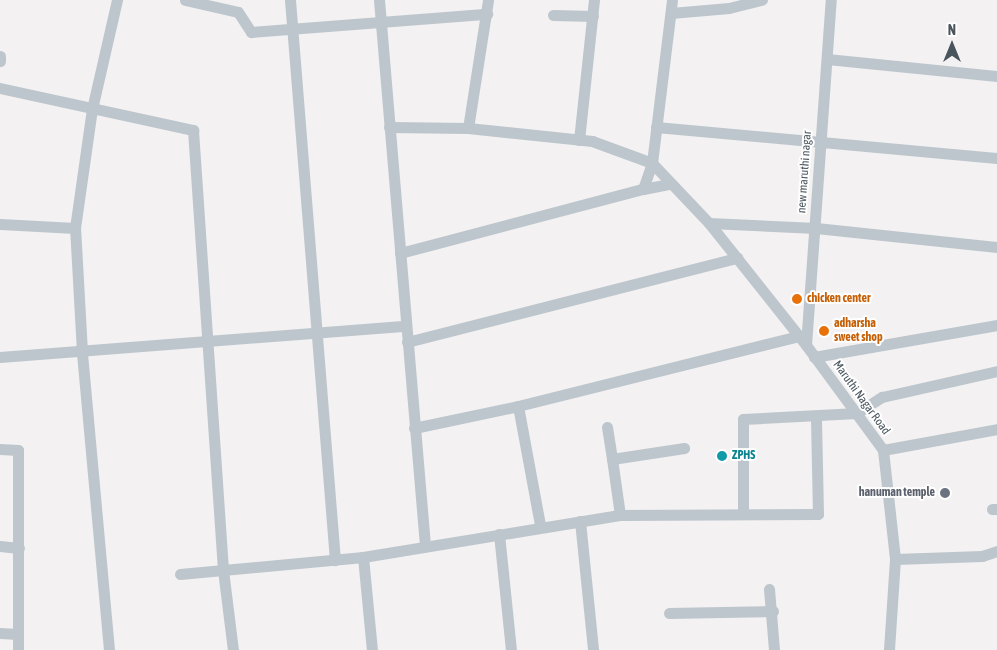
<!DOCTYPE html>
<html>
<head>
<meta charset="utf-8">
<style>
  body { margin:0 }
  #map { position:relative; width:997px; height:650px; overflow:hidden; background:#f3f1f1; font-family:"Asap Condensed",sans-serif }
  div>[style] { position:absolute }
  .street>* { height:11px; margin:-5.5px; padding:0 5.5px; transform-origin:5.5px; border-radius:5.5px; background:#bdc6cd }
  .dots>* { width:14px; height:14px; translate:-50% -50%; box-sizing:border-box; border:2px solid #fff; border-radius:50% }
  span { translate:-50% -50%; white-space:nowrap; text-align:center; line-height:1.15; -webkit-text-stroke:4px #fff; paint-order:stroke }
  .street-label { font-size:12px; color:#49555d }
  .food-label { font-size:12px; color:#c56008; font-weight:700 }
  .left { translate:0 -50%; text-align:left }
  .culture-label { font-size:12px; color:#0d838f; font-weight:700 }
  .worship-label { font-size:12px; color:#5b616d; font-weight:700 }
  .right { translate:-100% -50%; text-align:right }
  .north { position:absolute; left:927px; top:20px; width:50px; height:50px; -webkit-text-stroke:4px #fff; paint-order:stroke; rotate:0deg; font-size:14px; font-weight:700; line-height:20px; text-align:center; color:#49555d }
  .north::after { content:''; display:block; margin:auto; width:18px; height:22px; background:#49555d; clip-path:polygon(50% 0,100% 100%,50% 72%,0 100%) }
</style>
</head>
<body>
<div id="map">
  <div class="street">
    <i style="left:185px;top:0;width:54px;rotate:12.8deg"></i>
    <i style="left:238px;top:12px;width:24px;rotate:57deg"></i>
    <i style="left:251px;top:32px;width:237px;rotate:-4.4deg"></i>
    <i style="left:290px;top:0;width:562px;rotate:85.41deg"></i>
    <i style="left:379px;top:0;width:547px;rotate:85.18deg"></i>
    <i style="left:671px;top:13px;width:58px;rotate:-4.9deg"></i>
    <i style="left:729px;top:8px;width:34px;rotate:-14deg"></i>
    <i style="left:553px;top:15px;width:40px;rotate:1.4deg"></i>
    <i style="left:0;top:56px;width:5px;rotate:90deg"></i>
    <i style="left:827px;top:59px;width:171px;rotate:5.7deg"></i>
    <i style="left:0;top:88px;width:198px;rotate:12.3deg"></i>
    <i style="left:193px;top:130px;width:441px;rotate:86.1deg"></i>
    <i style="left:223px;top:570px;width:81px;rotate:82.9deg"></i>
    <i style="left:389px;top:127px;width:79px;rotate:0.7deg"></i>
    <i style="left:468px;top:128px;width:125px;rotate:6deg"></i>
    <i style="left:592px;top:141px;width:64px;rotate:20.1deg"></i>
    <i style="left:652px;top:163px;width:83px;rotate:46.5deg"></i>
    <i style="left:709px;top:223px;width:156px;rotate:51.5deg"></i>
    <i style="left:806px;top:345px;width:130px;rotate:53.7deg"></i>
    <i style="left:883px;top:450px;width:110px;rotate:83.7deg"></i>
    <i style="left:895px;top:559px;width:91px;rotate:93.8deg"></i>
    <i style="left:656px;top:127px;width:342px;rotate:5.2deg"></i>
    <i style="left:468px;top:128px;width:130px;rotate:-81.1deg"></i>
    <i style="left:579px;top:140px;width:141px;rotate:-83.9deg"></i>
    <i style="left:643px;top:189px;width:26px;rotate:-11deg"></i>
    <i style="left:709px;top:223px;width:107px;rotate:2.7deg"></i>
    <i style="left:816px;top:228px;width:182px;rotate:6deg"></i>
    <i style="left:0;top:224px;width:75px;rotate:3.1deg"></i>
    <i style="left:400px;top:253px;width:251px;rotate:-14.8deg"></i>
    <i style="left:643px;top:189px;width:28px;rotate:-71deg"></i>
    <i style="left:652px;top:163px;width:164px;rotate:-83deg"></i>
    <i style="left:407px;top:342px;width:341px;rotate:-14.3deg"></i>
    <i style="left:806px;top:345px;width:346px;rotate:-85.9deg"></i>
    <i style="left:0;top:357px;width:407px;rotate:-4.4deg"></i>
    <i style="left:814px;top:357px;width:186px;rotate:-9.9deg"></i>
    <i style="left:518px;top:406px;width:121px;rotate:79.5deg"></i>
    <i style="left:607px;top:427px;width:32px;rotate:81deg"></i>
    <i style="left:414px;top:428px;width:106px;rotate:-11.9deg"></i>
    <i style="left:518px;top:406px;width:290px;rotate:-14deg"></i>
    <i style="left:0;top:449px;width:18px;rotate:3deg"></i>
    <i style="left:18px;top:450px;width:200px;rotate:90deg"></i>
    <i style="left:883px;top:450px;width:116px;rotate:-10.4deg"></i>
    <i style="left:992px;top:509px;width:5px"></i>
    <i style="left:743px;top:513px;width:94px;rotate:-90deg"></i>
    <i style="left:743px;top:419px;width:114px;rotate:-3deg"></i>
    <i style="left:857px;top:413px;width:30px;rotate:-33deg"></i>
    <i style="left:882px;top:397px;width:118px;rotate:-12.7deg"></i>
    <i style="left:620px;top:515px;width:57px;rotate:-98.1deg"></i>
    <i style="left:612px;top:459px;width:73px;rotate:-8.7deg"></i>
    <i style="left:580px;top:521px;width:130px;rotate:84.2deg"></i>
    <i style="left:499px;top:534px;width:117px;rotate:84.1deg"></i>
    <i style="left:0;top:546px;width:19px;rotate:6deg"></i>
    <i style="left:363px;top:557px;width:93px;rotate:84.5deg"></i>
    <i style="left:895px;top:559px;width:87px;rotate:-2deg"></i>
    <i style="left:982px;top:556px;width:16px;rotate:-18deg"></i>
    <i style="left:180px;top:574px;width:184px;rotate:-5.3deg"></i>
    <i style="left:363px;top:557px;width:260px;rotate:-9.3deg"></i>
    <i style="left:620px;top:515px;width:198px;rotate:-0.3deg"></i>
    <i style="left:818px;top:514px;width:98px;rotate:-91.2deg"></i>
    <i style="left:769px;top:589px;width:61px;rotate:85.3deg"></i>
    <i style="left:669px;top:613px;width:104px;rotate:-1.1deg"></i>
    <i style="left:0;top:633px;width:18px;rotate:3deg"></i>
    <i style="left:109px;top:650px;width:299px;rotate:-95.2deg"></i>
    <i style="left:82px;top:352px;width:124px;rotate:-93.2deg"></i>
    <i style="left:75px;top:228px;width:120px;rotate:-81.9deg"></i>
    <i style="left:92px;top:109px;width:112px;rotate:-77.1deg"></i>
  </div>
  <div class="dots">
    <i style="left:797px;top:299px;background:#e8710a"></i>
    <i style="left:824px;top:331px;background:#e8710a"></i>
    <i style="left:722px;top:456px;background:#0f9aa8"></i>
    <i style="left:945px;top:493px;background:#6b7280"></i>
  </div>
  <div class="street-label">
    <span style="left:805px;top:172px;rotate:-86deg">new maruthi nagar</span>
    <span style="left:861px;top:398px;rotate:54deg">Maruthi Nagar Road</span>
  </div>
  <div class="food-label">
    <span class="left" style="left:807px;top:299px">chicken center</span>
    <span class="left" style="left:834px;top:331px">adharsha<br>sweet shop</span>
  </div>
  <div class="culture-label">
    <span class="left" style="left:732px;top:456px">ZPHS</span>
  </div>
  <div class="worship-label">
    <span class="right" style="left:935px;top:493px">hanuman temple</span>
  </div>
  <div class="north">N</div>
</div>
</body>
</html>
